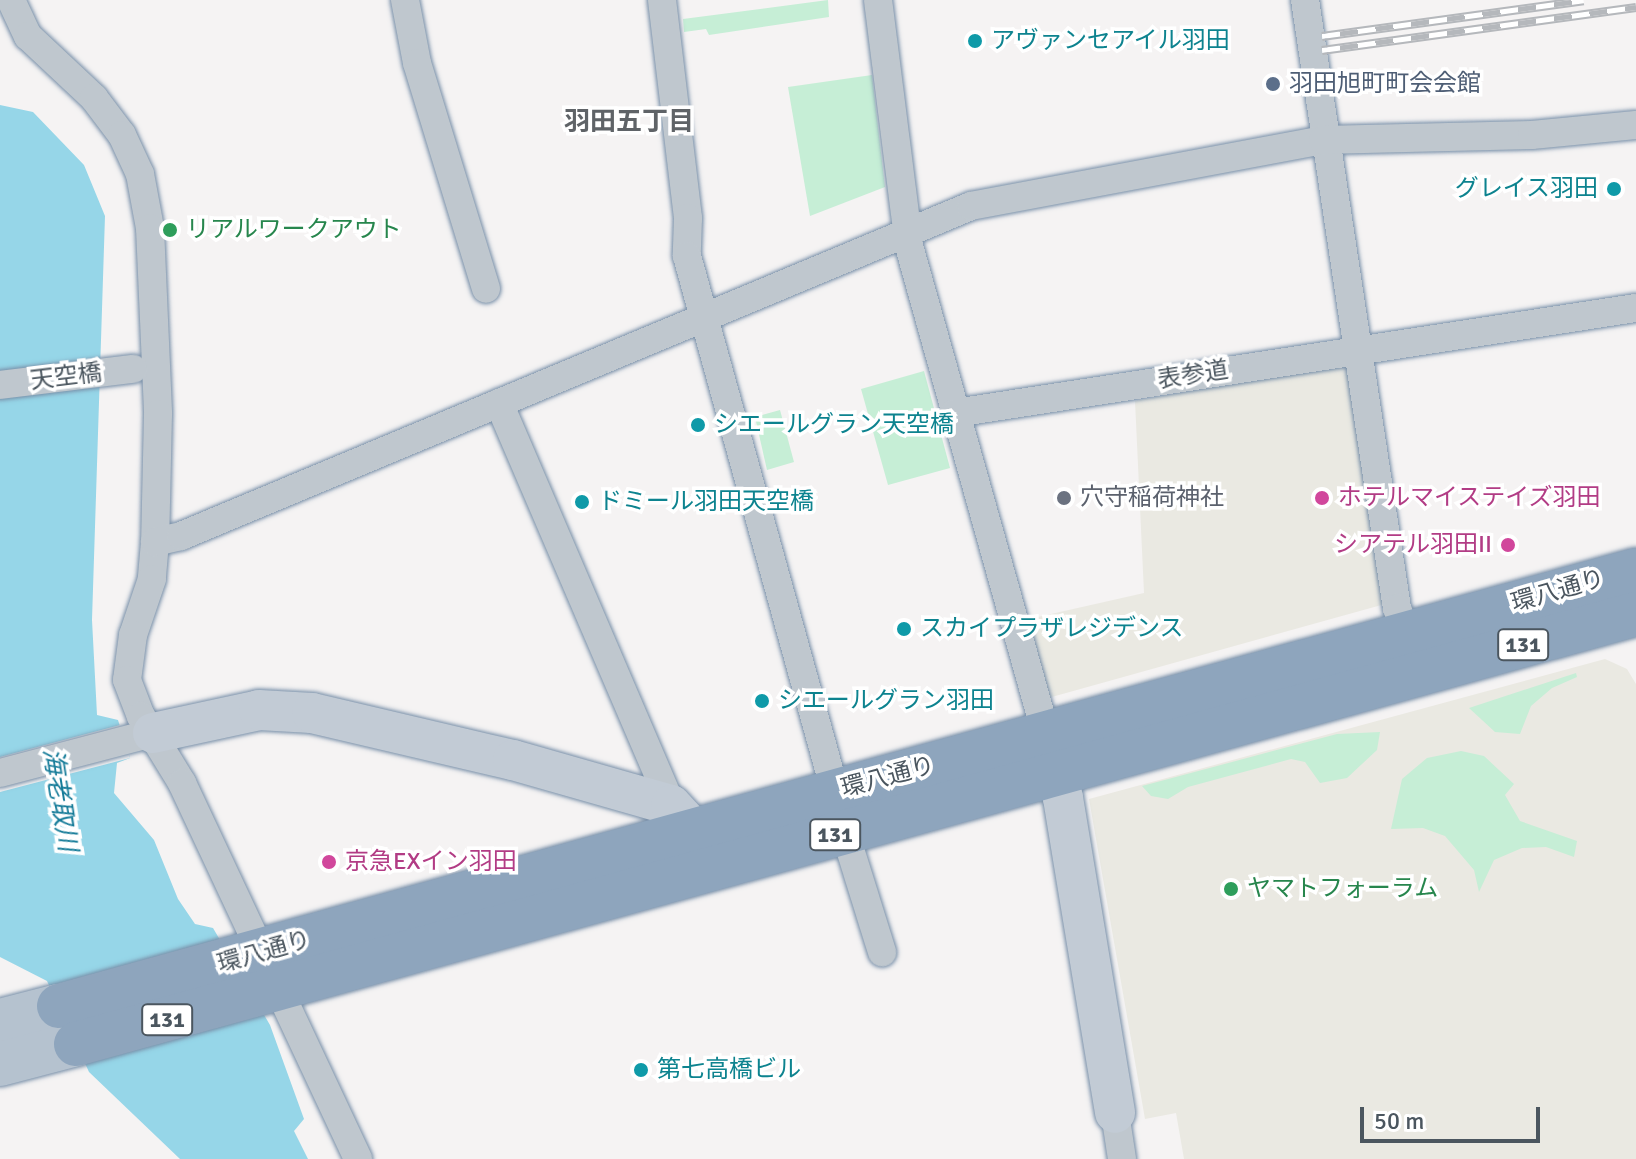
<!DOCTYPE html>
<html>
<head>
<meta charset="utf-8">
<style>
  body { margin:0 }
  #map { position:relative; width:1636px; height:1159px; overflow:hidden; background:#f5f3f3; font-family:Signika,"Noto Sans JP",sans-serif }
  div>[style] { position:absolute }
  .commercial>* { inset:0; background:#eae9e2 }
  .green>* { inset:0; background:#c6eed6 }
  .water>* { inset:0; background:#96d6e8 }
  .pier>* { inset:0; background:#f5f3f3 }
  .roads { filter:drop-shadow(0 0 2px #7990a9) drop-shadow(0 0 2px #7990a9) }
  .street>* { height:28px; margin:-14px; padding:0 14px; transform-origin:14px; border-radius:14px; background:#bfc7ce }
  .secondary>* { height:40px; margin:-20px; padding:0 20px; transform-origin:20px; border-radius:20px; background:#c2cbd5 }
  .primary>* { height:44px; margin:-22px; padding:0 22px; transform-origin:22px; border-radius:22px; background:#b5c2cf }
  .highway>* { height:44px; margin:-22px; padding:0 22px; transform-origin:22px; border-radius:22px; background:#8ea5bd }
  .rail>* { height:9px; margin-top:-4.5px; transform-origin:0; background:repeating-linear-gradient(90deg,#fff 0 18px,#b5b8bc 0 36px); box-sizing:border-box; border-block:2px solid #b5b8bc }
  .dots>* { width:22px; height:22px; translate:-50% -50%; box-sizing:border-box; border:4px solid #fff; border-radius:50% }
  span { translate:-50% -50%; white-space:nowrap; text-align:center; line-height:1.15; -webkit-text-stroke:7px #fff; paint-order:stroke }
  .shield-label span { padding:2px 6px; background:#fff; border:2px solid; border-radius:6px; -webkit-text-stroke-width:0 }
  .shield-label { font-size:22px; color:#4b565f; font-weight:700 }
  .culture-label { font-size:24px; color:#0d838f }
  .left { translate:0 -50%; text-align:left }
  .right { translate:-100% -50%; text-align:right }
  .service-label { font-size:24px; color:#4e5e75 }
  .leisure-label { font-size:24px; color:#27864d }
  .street-label { font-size:24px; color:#4b565f }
  .worship-label { font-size:24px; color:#5b616d }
  .hotel-label { font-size:24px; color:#b23c85 }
  .neighbourhood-label { font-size:26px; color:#5f6367; font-weight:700 }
  .water-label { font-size:26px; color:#167c99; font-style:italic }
  .scale { position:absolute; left:1360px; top:1107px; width:180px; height:36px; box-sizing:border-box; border:4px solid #4b565f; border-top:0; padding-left:10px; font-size:24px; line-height:28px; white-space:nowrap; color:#4b565f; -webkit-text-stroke:6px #fff; paint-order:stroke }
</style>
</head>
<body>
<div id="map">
  <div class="commercial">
    <i style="clip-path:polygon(1349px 362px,1385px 604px,1041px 700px,1020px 621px,1144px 593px,1135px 401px)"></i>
    <i style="clip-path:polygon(1605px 659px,1627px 669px,1636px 684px,1636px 1159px,1184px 1159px,1176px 1113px,1145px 1119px,1089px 799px)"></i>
  </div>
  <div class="green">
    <i style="clip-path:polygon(828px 0,829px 17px,709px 35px,706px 29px,684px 32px,683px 19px)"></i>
    <i style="clip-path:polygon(872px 75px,885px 187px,810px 216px,788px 87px)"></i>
    <i style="clip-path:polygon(924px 371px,950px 468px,888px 485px,861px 389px)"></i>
    <i style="clip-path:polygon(780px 410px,794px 462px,767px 470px,755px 417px)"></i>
    <i style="clip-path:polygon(1576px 673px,1577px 677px,1552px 688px,1531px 706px,1520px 734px,1495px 732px,1469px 708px)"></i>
    <i style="clip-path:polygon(1380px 732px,1377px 750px,1347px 778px,1320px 783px,1305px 762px,1291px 759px,1188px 787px,1168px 799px,1151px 796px,1142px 786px,1337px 734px)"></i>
    <i style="clip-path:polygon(1461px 751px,1484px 756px,1514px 784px,1505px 795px,1520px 821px,1577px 841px,1574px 857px,1546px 847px,1522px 848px,1494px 860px,1479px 892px,1474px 870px,1445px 836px,1423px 828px,1391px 829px,1402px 779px,1427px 758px)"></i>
  </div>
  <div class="water">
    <i style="clip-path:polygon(0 105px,33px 112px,84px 165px,105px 216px,92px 620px,97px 715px,118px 720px,130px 758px,117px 763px,114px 793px,154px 840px,178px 899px,195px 924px,213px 928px,270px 1025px,304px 1119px,294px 1131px,308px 1159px,180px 1159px,89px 1072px,47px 981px,0 957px)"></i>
  </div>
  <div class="pier">
    <i style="clip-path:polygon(120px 725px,130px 758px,0 792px,0 757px)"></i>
  </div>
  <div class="roads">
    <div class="street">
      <i style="left:11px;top:0;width:40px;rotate:65deg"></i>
      <i style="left:28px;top:36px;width:91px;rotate:43.2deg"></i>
      <i style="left:94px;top:98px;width:46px;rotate:52.9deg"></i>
      <i style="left:122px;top:135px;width:43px;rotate:65.2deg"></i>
      <i style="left:140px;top:174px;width:55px;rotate:79.5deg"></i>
      <i style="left:150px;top:228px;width:186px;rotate:87.5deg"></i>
      <i style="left:158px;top:414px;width:128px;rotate:91.3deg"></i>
      <i style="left:155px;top:542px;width:37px;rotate:95deg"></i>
      <i style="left:152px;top:579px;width:59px;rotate:108.7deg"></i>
      <i style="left:133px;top:635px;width:45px;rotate:97.6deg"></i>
      <i style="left:127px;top:680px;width:39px;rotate:69deg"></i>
      <i style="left:141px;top:716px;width:79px;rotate:58.5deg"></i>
      <i style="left:182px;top:783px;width:415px;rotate:64.9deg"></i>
      <i style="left:405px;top:0;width:64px;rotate:79.2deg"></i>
      <i style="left:417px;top:63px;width:236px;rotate:73deg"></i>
      <i style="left:662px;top:0;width:220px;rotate:83.2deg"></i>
      <i style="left:688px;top:218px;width:38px;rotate:92deg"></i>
      <i style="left:687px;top:256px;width:555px;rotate:74.54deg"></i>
      <i style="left:878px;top:0;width:248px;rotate:82.8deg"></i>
      <i style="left:909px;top:246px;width:507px;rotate:74.32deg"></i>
      <i style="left:1305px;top:0;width:615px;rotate:81.4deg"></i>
      <i style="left:1397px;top:608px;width:44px;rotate:69.9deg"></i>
      <i style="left:0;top:385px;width:134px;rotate:-6.9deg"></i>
      <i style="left:499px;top:403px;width:437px;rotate:66.8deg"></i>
      <i style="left:955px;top:413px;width:689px;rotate:-8.77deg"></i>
      <i style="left:155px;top:542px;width:27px;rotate:-13deg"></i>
      <i style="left:181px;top:536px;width:856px;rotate:-22.67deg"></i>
      <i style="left:971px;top:206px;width:358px;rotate:-10.6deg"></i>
      <i style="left:1323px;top:140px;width:209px;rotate:-1.4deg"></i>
      <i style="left:1532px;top:135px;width:104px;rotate:-5.5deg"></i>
      <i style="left:0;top:773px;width:158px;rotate:-14.7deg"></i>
      <i style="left:845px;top:833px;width:125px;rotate:72.7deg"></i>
      <i style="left:1115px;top:1113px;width:47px;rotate:81.3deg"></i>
    </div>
    <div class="secondary">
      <i style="left:153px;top:733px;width:108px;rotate:-12.2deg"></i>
      <i style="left:259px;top:710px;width:53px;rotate:3.2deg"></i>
      <i style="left:312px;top:713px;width:206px;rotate:13.2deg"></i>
      <i style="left:513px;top:760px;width:164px;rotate:15.9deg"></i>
      <i style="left:671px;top:805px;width:35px;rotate:47deg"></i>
      <i style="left:695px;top:831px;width:29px;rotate:76deg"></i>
      <i style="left:1049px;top:743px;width:57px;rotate:75.7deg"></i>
      <i style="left:1063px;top:798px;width:319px;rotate:80.6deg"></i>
    </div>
    <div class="primary">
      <i style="left:0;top:1021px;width:61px;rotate:-14.3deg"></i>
      <i style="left:0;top:1064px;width:79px;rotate:-14.7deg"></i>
    </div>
    <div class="highway">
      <i style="left:59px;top:1006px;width:1636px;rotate:-15.45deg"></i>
      <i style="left:76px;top:1044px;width:1618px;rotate:-15.41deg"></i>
    </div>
  </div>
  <div class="rail">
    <i style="left:1322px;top:36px;width:264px;rotate:-7.8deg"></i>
    <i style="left:1322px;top:50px;width:317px;rotate:-7.8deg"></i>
  </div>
  <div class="dots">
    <i style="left:975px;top:41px;background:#0f9aa8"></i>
    <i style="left:1273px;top:84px;background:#5c6f8a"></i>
    <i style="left:1614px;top:189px;background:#0f9aa8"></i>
    <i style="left:170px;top:230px;background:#2e9e5b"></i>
    <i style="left:698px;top:425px;background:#0f9aa8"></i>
    <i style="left:1064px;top:498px;background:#6b7280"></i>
    <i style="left:1322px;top:498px;background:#d1479c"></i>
    <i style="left:582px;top:502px;background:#0f9aa8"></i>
    <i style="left:1508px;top:545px;background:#d1479c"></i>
    <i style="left:904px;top:629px;background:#0f9aa8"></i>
    <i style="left:762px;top:701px;background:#0f9aa8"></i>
    <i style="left:329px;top:862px;background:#d1479c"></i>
    <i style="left:1231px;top:889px;background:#2e9e5b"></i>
    <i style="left:641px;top:1070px;background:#0f9aa8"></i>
  </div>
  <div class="shield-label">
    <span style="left:1523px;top:645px">131</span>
    <span style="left:835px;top:835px">131</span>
    <span style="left:167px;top:1020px">131</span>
  </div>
  <div class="culture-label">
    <span class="left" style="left:991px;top:41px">アヴァンセアイル羽田</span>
    <span class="right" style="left:1598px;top:189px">グレイス羽田</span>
    <span class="left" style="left:714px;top:425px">シエールグラン天空橋</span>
    <span class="left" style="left:598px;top:502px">ドミール羽田天空橋</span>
    <span class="left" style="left:920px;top:629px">スカイプラザレジデンス</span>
    <span class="left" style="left:778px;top:701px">シエールグラン羽田</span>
    <span class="left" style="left:657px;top:1070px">第七高橋ビル</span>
  </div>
  <div class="service-label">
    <span class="left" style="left:1289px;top:84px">羽田旭町町会会館</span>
  </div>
  <div class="leisure-label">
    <span class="left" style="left:186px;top:230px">リアルワークアウト</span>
    <span class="left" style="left:1247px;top:889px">ヤマトフォーラム</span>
  </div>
  <div class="street-label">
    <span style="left:1193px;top:375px;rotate:-9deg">表参道</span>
    <span style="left:66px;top:377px;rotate:-7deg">天空橋</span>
    <span style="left:1558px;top:591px;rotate:-16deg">環八通り</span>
    <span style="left:888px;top:777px;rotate:-15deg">環八通り</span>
    <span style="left:264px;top:952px;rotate:-16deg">環八通り</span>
  </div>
  <div class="worship-label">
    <span class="left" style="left:1080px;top:498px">穴守稲荷神社</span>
  </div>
  <div class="hotel-label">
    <span class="left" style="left:1338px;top:498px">ホテルマイステイズ羽田</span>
    <span class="right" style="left:1492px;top:545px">シアテル羽田II</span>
    <span class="left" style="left:345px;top:862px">京急EXイン羽田</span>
  </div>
  <div class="neighbourhood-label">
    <span style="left:629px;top:123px">羽田五丁目</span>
  </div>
  <div class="water-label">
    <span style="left:59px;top:800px;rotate:81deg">海老取川</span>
  </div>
  <div class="scale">50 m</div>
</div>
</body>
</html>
